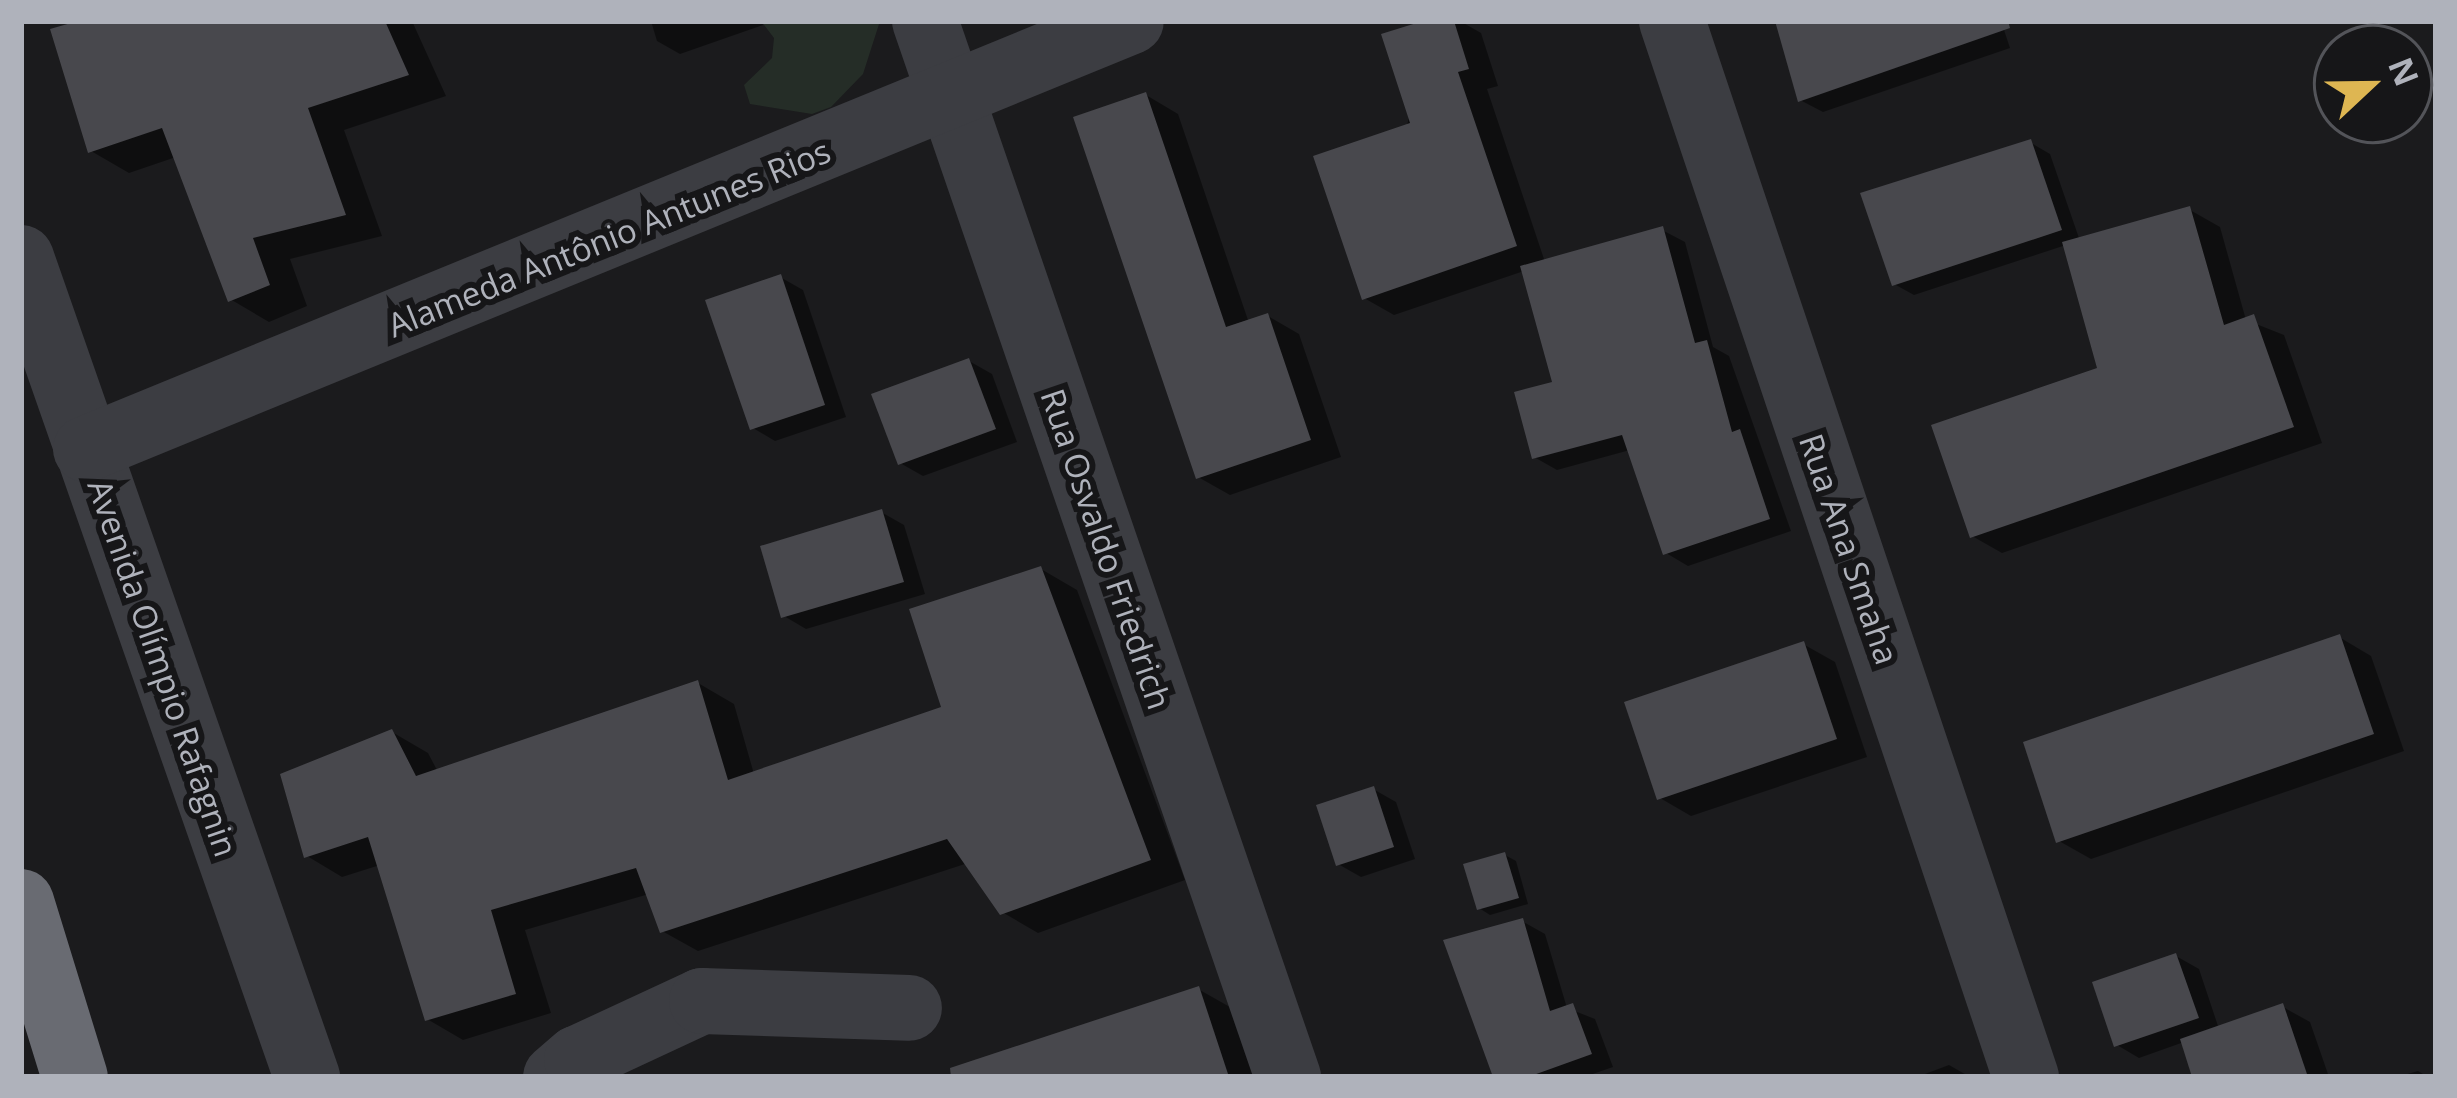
<!DOCTYPE html>
<html>
<head>
<meta charset="utf-8">
<style>
  body { margin:0 }
  #map { position:relative; width:2457px; height:1098px; overflow:hidden; background:#1b1b1d; font-family:"Open Sans",sans-serif }
  div>[style] { position:absolute }
  .green>* { inset:0; background:#252d27 }
  .shadow>* { inset:0; background:#0007 }
  .building>* { inset:0; background:#48484d }
  .minor>* { height:66px; margin:-33px; padding:0 33px; transform-origin:33px; border-radius:33px; background:#3c3d42 }
  .highway>* { height:66px; margin:-33px; padding:0 33px; transform-origin:33px; border-radius:33px; background:#696b72 }
  span { translate:-50% -50%; white-space:nowrap; text-align:center; line-height:1.15; -webkit-text-stroke:12px #161618; paint-order:stroke }
  .street-label { font-size:33px; color:#afb2bb }
  .frame { position:absolute; inset:0; border:24px solid #afb2bb; pointer-events:none }
  .north { position:absolute; left:2313px; top:24px; width:120px; height:120px; box-sizing:border-box; background:#161618; border:3px solid #535459; border-radius:50%; rotate:68deg; font-size:33px; font-weight:700; line-height:48px; text-align:center; color:#afb2bb }
  .north::after { content:''; display:block; margin:auto; width:42px; height:54px; background:#deb652; clip-path:polygon(50% 0,100% 100%,50% 72%,0 100%) }
</style>
</head>
<body>
<div id="map">
  <div class="green">
    <i style="clip-path:polygon(761px 21px,880px 21px,863px 74px,831px 107px,812px 114px,750px 104px,744px 85px,772px 58px,774px 38px)"></i>
  </div>
  <div class="shadow">
    <i style="clip-path:polygon(88px 21px,412px 21px,446px 96px,344px 130px,382px 236px,290px 259px,307px 306px,269px 322px,230px 299px,176px 157px,129px 173px,91px 151px)"></i>
    <i style="clip-path:polygon(651px 21px,762px 21px,763px 25px,680px 54px,657px 41px)"></i>
    <i style="clip-path:polygon(1433px 21px,1460px 21px,1481px 33px,1498px 86px,1487px 89px,1545px 262px,1662px 230px,1685px 242px,1713px 347px,1729px 356px,1791px 531px,1688px 566px,1666px 553px,1630px 450px,1557px 470px,1534px 457px,1555px 384px,1524px 271px,1394px 315px,1364px 298px)"></i>
    <i style="clip-path:polygon(1779px 21px,2001px 21px,2010px 48px,1823px 112px,1800px 100px)"></i>
    <i style="clip-path:polygon(1146px 95px,1178px 114px,1249px 323px,1268px 316px,1299px 334px,1341px 457px,1230px 495px,1198px 477px)"></i>
    <i style="clip-path:polygon(2031px 143px,2050px 154px,2080px 241px,2190px 210px,2220px 227px,2246px 320px,2284px 335px,2322px 443px,2002px 553px,1972px 536px,2101px 370px,2066px 245px,1914px 295px,1894px 284px)"></i>
    <i style="clip-path:polygon(780px 277px,803px 290px,846px 417px,775px 441px,753px 428px)"></i>
    <i style="clip-path:polygon(969px 361px,992px 374px,1017px 442px,923px 476px,900px 463px)"></i>
    <i style="clip-path:polygon(881px 512px,904px 525px,925px 594px,806px 629px,784px 616px)"></i>
    <i style="clip-path:polygon(1041px 569px,1077px 590px,1185px 880px,1038px 933px,1002px 912px,968px 863px,698px 951px,662px 931px,649px 894px,525px 930px,551px 1013px,463px 1040px,427px 1019px,380px 865px,342px 877px,307px 856px,392px 732px,428px 753px,438px 772px,698px 683px,734px 704px,754px 774px,945px 709px)"></i>
    <i style="clip-path:polygon(2339px 637px,2371px 656px,2404px 751px,2091px 859px,2059px 841px)"></i>
    <i style="clip-path:polygon(1803px 644px,1835px 662px,1867px 757px,1691px 816px,1660px 798px)"></i>
    <i style="clip-path:polygon(1373px 789px,1396px 802px,1415px 859px,1361px 877px,1338px 864px)"></i>
    <i style="clip-path:polygon(1505px 855px,1516px 861px,1528px 904px,1490px 915px,1479px 908px)"></i>
    <i style="clip-path:polygon(1522px 921px,1545px 934px,1567px 1008px,1595px 1019px,1613px 1067px,1584px 1077px,1496px 1077px)"></i>
    <i style="clip-path:polygon(2176px 956px,2199px 969px,2219px 1029px,2283px 1007px,2310px 1022px,2329px 1077px,2196px 1077px,2184px 1042px,2139px 1058px,2117px 1045px)"></i>
    <i style="clip-path:polygon(1198px 989px,1237px 1011px,1258px 1077px,1034px 1077px)"></i>
    <i style="clip-path:polygon(1949px 1065px,1970px 1077px,1917px 1077px)"></i>
    <i style="clip-path:polygon(2418px 1071px,2428px 1077px,2397px 1077px)"></i>
  </div>
  <div class="building">
    <i style="clip-path:polygon(78px 21px,385px 21px,409px 75px,308px 108px,346px 215px,253px 238px,270px 285px,228px 302px,162px 128px,88px 153px,50px 29px)"></i>
    <i style="clip-path:polygon(1423px 21px,1454px 21px,1469px 69px,1458px 72px,1517px 246px,1362px 300px,1313px 156px,1410px 123px,1381px 34px)"></i>
    <i style="clip-path:polygon(1775px 21px,2008px 21px,2010px 28px,1798px 102px)"></i>
    <i style="clip-path:polygon(1146px 92px,1226px 327px,1268px 313px,1311px 440px,1196px 479px,1073px 117px)"></i>
    <i style="clip-path:polygon(2031px 139px,2062px 230px,1892px 286px,1860px 193px)"></i>
    <i style="clip-path:polygon(2190px 206px,2224px 325px,2254px 314px,2294px 427px,1970px 538px,1931px 425px,2097px 368px,2062px 242px)"></i>
    <i style="clip-path:polygon(1663px 226px,1695px 343px,1707px 340px,1732px 432px,1740px 429px,1770px 519px,1663px 555px,1622px 435px,1532px 459px,1514px 392px,1552px 382px,1520px 266px)"></i>
    <i style="clip-path:polygon(781px 274px,825px 405px,750px 430px,705px 300px)"></i>
    <i style="clip-path:polygon(969px 358px,996px 429px,898px 465px,871px 394px)"></i>
    <i style="clip-path:polygon(882px 509px,904px 582px,781px 618px,760px 546px)"></i>
    <i style="clip-path:polygon(1041px 566px,1151px 860px,1000px 915px,947px 839px,660px 933px,636px 868px,491px 910px,516px 994px,425px 1021px,368px 837px,304px 858px,280px 774px,392px 729px,416px 776px,698px 680px,728px 780px,941px 707px,909px 609px)"></i>
    <i style="clip-path:polygon(2340px 634px,2374px 734px,2056px 843px,2023px 742px)"></i>
    <i style="clip-path:polygon(1804px 641px,1837px 739px,1657px 800px,1624px 702px)"></i>
    <i style="clip-path:polygon(1374px 786px,1394px 847px,1336px 866px,1316px 805px)"></i>
    <i style="clip-path:polygon(1505px 852px,1519px 898px,1477px 910px,1463px 864px)"></i>
    <i style="clip-path:polygon(1523px 918px,1550px 1011px,1573px 1003px,1592px 1054px,1528px 1077px,1493px 1077px,1443px 940px)"></i>
    <i style="clip-path:polygon(2176px 953px,2199px 1018px,2114px 1047px,2092px 982px)"></i>
    <i style="clip-path:polygon(1199px 986px,1229px 1077px,951px 1077px,950px 1068px)"></i>
    <i style="clip-path:polygon(2283px 1003px,2308px 1077px,2192px 1077px,2180px 1039px)"></i>
  </div>
  <div class="minor">
    <i style="left:925px;top:21px;width:1117px;rotate:71.03deg"></i>
    <i style="left:1672px;top:21px;width:1114px;rotate:71.47deg"></i>
    <i style="left:21px;top:258px;width:868px;rotate:70.75deg"></i>
    <i style="left:86px;top:449px;width:1129px;rotate:-22.27deg"></i>
    <i style="left:556px;top:1077px;width:28px;rotate:-41deg"></i>
    <i style="left:577px;top:1059px;width:138px;rotate:-24.9deg"></i>
    <i style="left:702px;top:1001px;width:207px;rotate:1.9deg"></i>
  </div>
  <div class="highway">
    <i style="left:21px;top:902px;width:183px;rotate:72.9deg"></i>
  </div>
  <div class="street-label">
    <span style="left:609px;top:238px;rotate:-22deg">Alameda Antônio Antunes Rios</span>
    <span style="left:1106px;top:549px;rotate:71deg">Rua Osvaldo Friedrich</span>
    <span style="left:1849px;top:549px;rotate:71deg">Rua Ana Smaha</span>
    <span style="left:163px;top:668px;rotate:71deg">Avenida Olímpio Rafagnin</span>
  </div>
  <div class="frame"></div>
  <div class="north">N</div>
</div>
</body>
</html>
